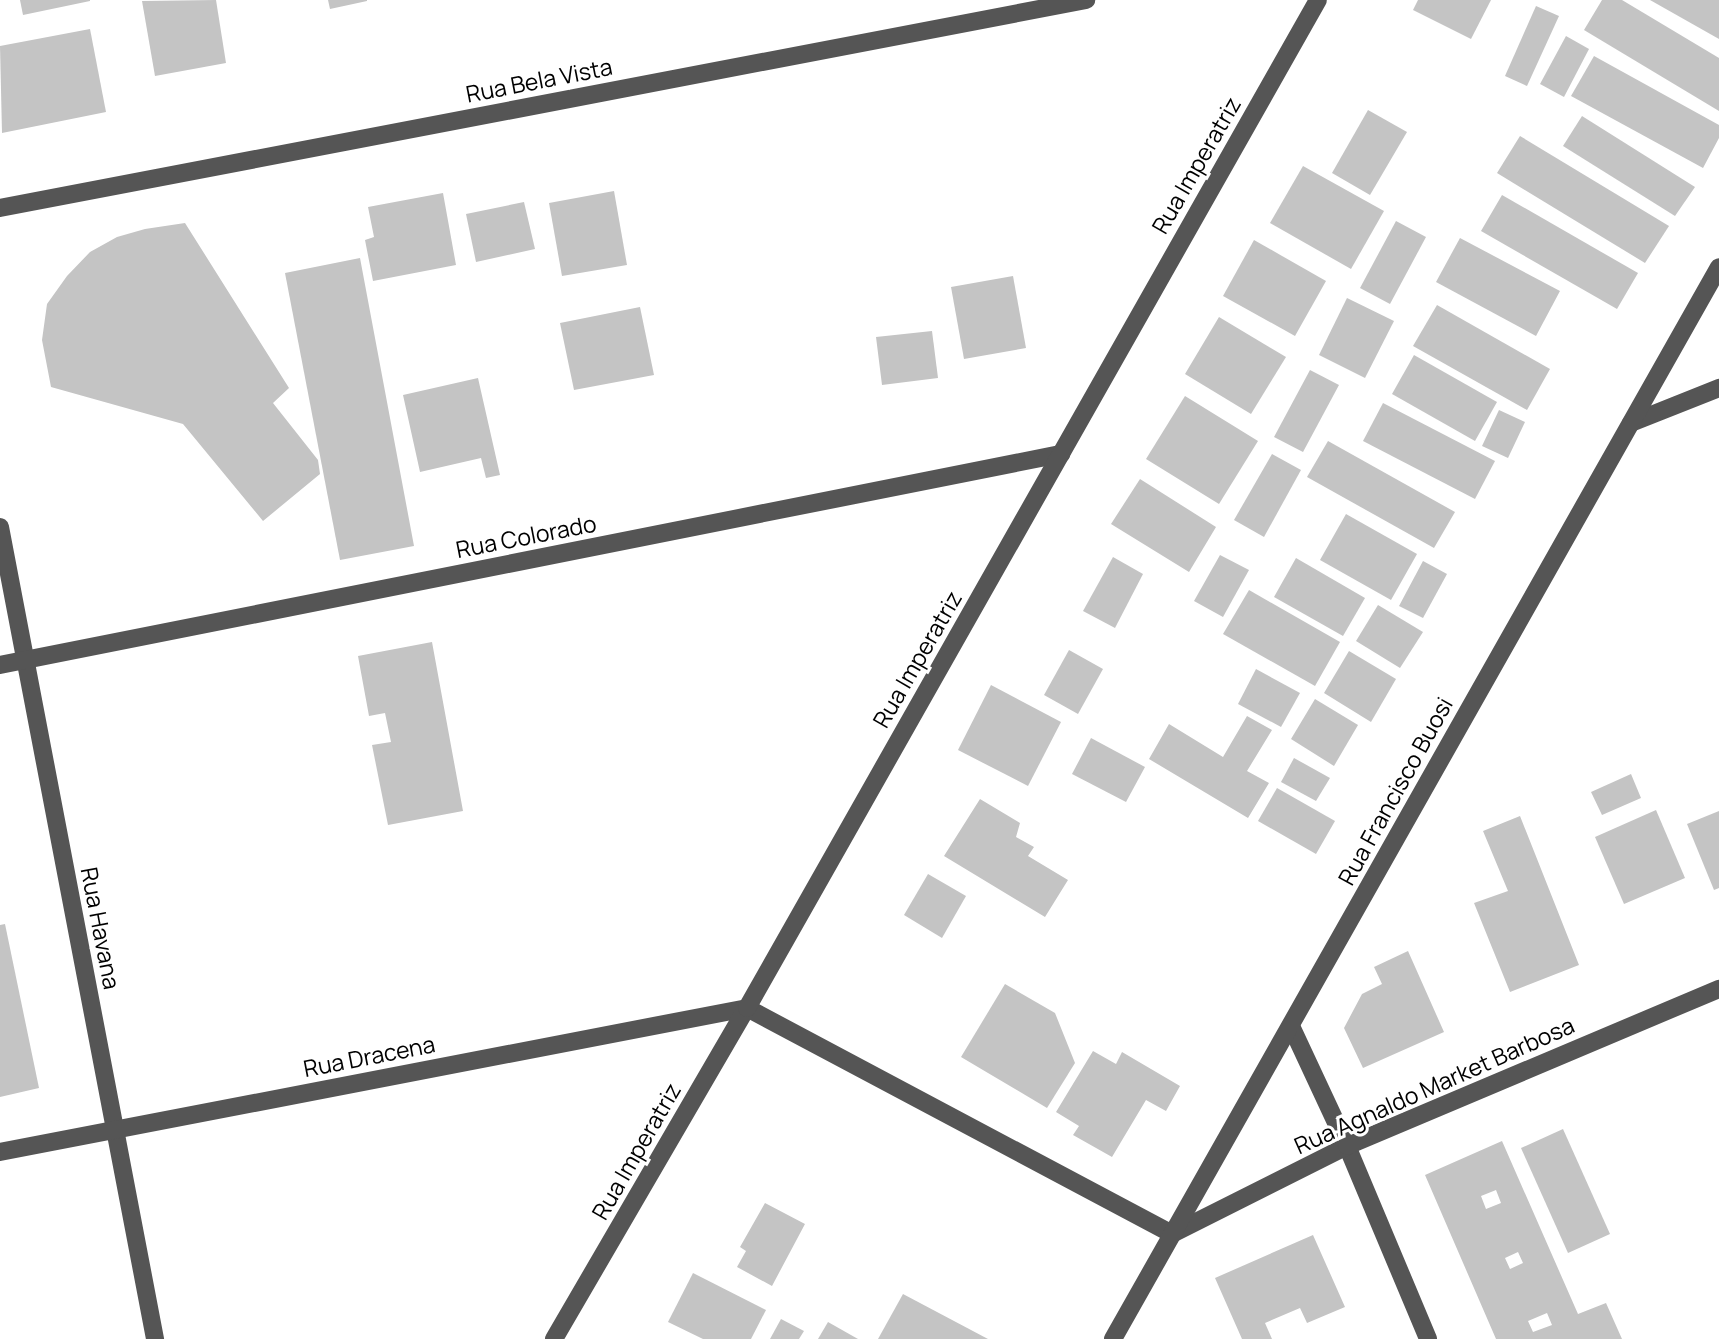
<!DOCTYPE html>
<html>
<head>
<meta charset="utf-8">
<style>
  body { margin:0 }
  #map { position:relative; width:1719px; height:1339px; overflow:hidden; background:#fff; font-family:Manrope,sans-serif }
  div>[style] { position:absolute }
  .building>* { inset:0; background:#c4c4c4 }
  .minor>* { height:18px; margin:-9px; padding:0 9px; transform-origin:9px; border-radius:9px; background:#555 }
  span { translate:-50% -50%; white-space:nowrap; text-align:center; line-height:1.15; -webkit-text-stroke:6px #fff; paint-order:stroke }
  .street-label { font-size:23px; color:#000 }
</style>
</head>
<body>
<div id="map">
  <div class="building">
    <i style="clip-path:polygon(20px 0,90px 0,90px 1px,23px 15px)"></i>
    <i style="clip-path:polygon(216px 0,226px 63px,155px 76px,142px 1px)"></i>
    <i style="clip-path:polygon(328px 0,367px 0,367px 1px,330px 9px)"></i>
    <i style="clip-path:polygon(1418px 0,1491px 0,1471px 39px,1413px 10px)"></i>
    <i style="clip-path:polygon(1602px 0,1622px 0,1719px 58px,1719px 111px,1584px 30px)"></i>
    <i style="clip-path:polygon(1650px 0,1719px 0,1719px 39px)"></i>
    <i style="clip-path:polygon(1536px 6px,1559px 16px,1527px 86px,1505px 76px)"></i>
    <i style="clip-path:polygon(90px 29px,106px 112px,2px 133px,0 46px)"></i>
    <i style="clip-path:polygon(1566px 36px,1589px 49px,1564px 97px,1540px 84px)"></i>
    <i style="clip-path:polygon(1594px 56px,1719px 125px,1719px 138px,1703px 168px,1571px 96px)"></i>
    <i style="clip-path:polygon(1368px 110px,1407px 132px,1370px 195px,1332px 173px)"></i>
    <i style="clip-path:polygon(1582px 116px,1695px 187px,1675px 216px,1563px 146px)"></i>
    <i style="clip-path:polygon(1520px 136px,1669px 226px,1645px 263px,1497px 173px)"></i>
    <i style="clip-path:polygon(1303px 166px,1384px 211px,1351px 269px,1270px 223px)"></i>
    <i style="clip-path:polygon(614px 191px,627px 265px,562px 276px,549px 203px)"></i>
    <i style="clip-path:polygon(443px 193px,456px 265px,373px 281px,365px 240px,374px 237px,368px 207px)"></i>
    <i style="clip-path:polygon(1502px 195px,1638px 273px,1617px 309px,1481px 231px)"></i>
    <i style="clip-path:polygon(524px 202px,535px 249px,476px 262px,466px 214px)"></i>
    <i style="clip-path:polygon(1396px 221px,1426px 237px,1390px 304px,1360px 288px)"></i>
    <i style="clip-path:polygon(185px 223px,289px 388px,273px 403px,318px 460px,320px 474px,263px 521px,183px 424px,51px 387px,42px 340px,47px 304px,67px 276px,90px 252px,117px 237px,145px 229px)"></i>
    <i style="clip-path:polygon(1460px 238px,1560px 291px,1536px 336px,1436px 282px)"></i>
    <i style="clip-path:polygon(1254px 240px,1326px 281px,1295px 336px,1223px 296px)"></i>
    <i style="clip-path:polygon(360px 258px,414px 546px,340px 560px,285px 273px)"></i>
    <i style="clip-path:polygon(1013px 276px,1026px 348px,964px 359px,951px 287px)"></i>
    <i style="clip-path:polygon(1347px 298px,1394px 321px,1365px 378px,1319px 355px)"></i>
    <i style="clip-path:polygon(1437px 305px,1550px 369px,1527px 410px,1413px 346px)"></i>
    <i style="clip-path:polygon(640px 307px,654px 375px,574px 390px,560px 323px)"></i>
    <i style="clip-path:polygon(1219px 317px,1286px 357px,1251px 414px,1185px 374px)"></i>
    <i style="clip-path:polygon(932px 331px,938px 378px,882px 385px,876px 337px)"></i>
    <i style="clip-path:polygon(1414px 355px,1497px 402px,1475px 441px,1392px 394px)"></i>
    <i style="clip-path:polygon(1310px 370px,1339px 385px,1303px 452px,1274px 437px)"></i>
    <i style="clip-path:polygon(478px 378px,500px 475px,486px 478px,481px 458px,420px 472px,403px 395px)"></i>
    <i style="clip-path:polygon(1185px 396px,1258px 441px,1219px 504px,1146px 459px)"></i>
    <i style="clip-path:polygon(1383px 403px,1495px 461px,1475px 499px,1363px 441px)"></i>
    <i style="clip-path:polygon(1499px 410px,1525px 422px,1508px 458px,1482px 446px)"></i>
    <i style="clip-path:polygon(1328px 441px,1455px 512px,1434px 548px,1307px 477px)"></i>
    <i style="clip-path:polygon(1272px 454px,1301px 470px,1264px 537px,1234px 520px)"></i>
    <i style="clip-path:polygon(1140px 479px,1216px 527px,1189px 572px,1111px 524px)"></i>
    <i style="clip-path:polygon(1346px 514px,1417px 554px,1391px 600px,1320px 560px)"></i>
    <i style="clip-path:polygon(1220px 555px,1249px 570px,1223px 617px,1194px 601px)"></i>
    <i style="clip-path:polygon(1113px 557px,1143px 574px,1115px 628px,1083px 611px)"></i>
    <i style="clip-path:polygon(1296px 558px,1365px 598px,1343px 636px,1274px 597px)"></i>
    <i style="clip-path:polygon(1423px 561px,1447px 574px,1423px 618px,1399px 606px)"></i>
    <i style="clip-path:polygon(1249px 590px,1340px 642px,1315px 686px,1223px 634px)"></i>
    <i style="clip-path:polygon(1378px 605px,1423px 632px,1400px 668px,1356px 641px)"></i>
    <i style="clip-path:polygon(432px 642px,463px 811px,388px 825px,372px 745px,391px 742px,385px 713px,369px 716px,358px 656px)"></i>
    <i style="clip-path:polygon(1069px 650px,1103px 669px,1078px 714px,1044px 695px)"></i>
    <i style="clip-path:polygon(1349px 651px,1396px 679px,1371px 722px,1324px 693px)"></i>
    <i style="clip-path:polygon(1256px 669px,1300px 693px,1281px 727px,1238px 704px)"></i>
    <i style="clip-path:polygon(991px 685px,1061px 722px,1028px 786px,958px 750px)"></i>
    <i style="clip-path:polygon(1315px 699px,1358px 725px,1334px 766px,1291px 739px)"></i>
    <i style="clip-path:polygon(1247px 716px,1272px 730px,1247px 771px,1269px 783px,1248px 818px,1149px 759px,1169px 724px,1223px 757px)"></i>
    <i style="clip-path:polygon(1091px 738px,1145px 767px,1126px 802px,1072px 774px)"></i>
    <i style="clip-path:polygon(1294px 758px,1330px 778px,1316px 801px,1281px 782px)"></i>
    <i style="clip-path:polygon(1631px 774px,1641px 798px,1602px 815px,1591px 792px)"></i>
    <i style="clip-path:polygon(1277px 788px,1335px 821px,1316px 854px,1258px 821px)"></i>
    <i style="clip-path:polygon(980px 799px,1020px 823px,1016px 837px,1034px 847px,1028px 856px,1068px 880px,1045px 917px,944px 856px)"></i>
    <i style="clip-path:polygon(1656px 810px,1685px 878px,1624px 904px,1595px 837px)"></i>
    <i style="clip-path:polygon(1719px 811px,1719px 888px,1714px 890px,1687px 824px)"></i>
    <i style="clip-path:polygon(1520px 816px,1579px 965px,1510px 992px,1474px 903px,1508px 891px,1483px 831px)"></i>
    <i style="clip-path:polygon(928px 874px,966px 896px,942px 938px,904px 915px)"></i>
    <i style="clip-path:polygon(5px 924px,39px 1088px,0 1097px,0 925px)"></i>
    <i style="clip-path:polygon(1408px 951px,1444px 1032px,1363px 1068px,1344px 1028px,1362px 994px,1382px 984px,1374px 967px)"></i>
    <i style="clip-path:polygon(1005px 984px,1055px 1013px,1075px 1063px,1047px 1108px,961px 1057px)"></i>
    <i style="clip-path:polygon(1093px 1051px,1116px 1064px,1122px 1052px,1180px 1086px,1166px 1111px,1146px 1100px,1112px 1157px,1073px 1135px,1079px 1126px,1056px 1112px)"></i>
    <i style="clip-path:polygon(1563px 1129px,1610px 1234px,1568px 1253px,1521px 1148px)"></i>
    <i style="clip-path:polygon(evenodd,1502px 1141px,1578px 1314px,1606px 1303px,1622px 1339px,1496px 1339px,1425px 1175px,1502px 1141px,1496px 1190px,1501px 1203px,1486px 1209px,1481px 1196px,1496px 1190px,1502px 1141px,1518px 1252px,1523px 1263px,1510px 1269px,1505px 1258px,1518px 1252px,1502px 1141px,1547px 1313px,1552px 1325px,1533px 1332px,1528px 1321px,1547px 1313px)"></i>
    <i style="clip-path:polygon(765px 1203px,805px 1224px,772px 1286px,737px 1267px,746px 1251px,740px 1247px)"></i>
    <i style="clip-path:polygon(1313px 1235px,1345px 1307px,1307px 1323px,1300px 1308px,1265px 1323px,1272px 1339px,1242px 1339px,1215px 1278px)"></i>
    <i style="clip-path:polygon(693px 1273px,766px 1310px,751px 1339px,703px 1339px,668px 1322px)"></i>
    <i style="clip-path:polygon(903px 1294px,988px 1339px,878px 1339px)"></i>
    <i style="clip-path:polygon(781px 1319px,804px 1331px,799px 1339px,770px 1339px)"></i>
    <i style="clip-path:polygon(828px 1322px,858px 1339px,818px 1339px)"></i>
  </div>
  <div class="minor">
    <i style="left:0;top:208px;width:1106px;rotate:-10.84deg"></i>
    <i style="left:1631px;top:423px;width:95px;rotate:-21.7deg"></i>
    <i style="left:0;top:527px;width:827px;rotate:79.19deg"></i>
    <i style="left:0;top:665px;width:1082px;rotate:-11.25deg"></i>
    <i style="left:1291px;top:1026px;width:132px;rotate:65deg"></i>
    <i style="left:1347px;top:1146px;width:209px;rotate:67.2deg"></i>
    <i style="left:0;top:1152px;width:761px;rotate:-10.91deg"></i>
    <i style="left:747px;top:1008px;width:481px;rotate:28deg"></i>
    <i style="left:1172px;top:1234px;width:196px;rotate:-26.7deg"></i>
    <i style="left:1347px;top:1146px;width:404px;rotate:-22.9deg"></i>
    <i style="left:554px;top:1339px;width:383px;rotate:-59.8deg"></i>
    <i style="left:747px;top:1008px;width:1158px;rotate:-60.47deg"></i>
    <i style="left:1113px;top:1339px;width:1231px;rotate:-60.52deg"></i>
  </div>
  <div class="street-label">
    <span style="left:539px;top:80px;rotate:-11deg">Rua Bela Vista</span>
    <span style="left:1196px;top:165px;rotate:-60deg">Rua Imperatriz</span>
    <span style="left:526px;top:536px;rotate:-11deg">Rua Colorado</span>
    <span style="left:917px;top:659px;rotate:-60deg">Rua Imperatriz</span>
    <span style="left:1395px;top:791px;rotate:-61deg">Rua Francisco Buosi</span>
    <span style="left:101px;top:928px;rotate:79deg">Rua Havana</span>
    <span style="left:369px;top:1056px;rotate:-11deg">Rua Dracena</span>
    <span style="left:1434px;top:1085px;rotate:-24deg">Rua Agnaldo Market Barbosa</span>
    <span style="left:636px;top:1151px;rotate:-60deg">Rua Imperatriz</span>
  </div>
</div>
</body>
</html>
